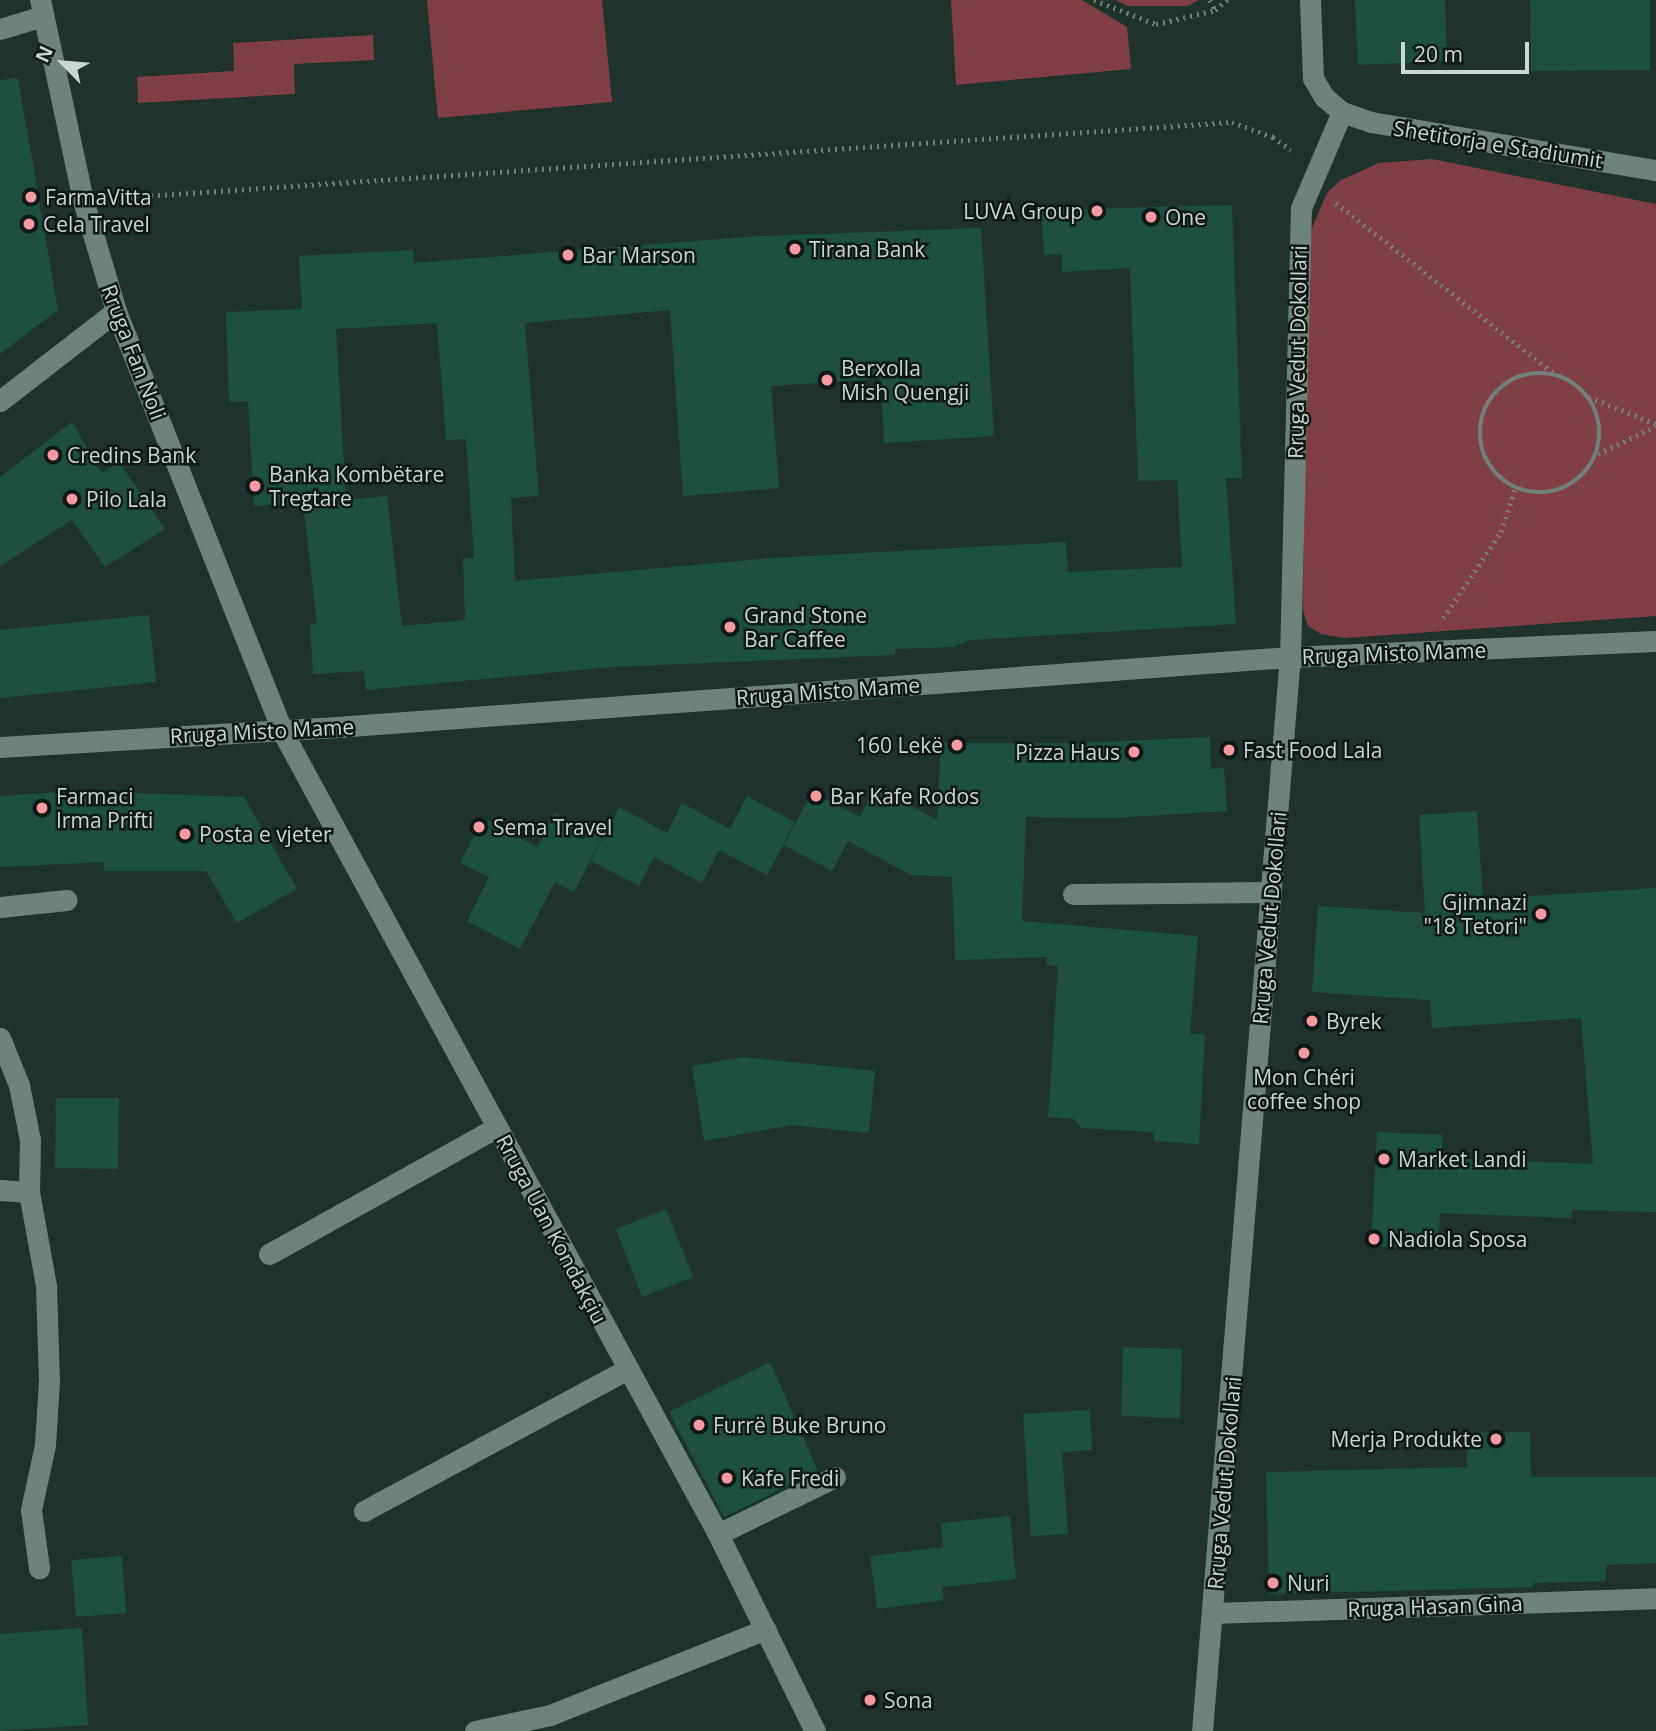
<!DOCTYPE html>
<html>
<head>
<meta charset="utf-8">
<style>
  body { margin:0 }
  #map { position:relative; width:1656px; height:1731px; overflow:hidden; background:#20322c; font-family:"Open Sans",sans-serif }
  div>[style] { position:absolute }
  .green>* { inset:0; background:#803f45 }
  .building>* { inset:0; background:#1d4f41 }
  .path>* { height:4.5px; margin-top:-2.25px; transform-origin:0; background:repeating-linear-gradient(90deg,#71807b 0 2px,transparent 0 7px) }
  .path>.ring { margin:-2.25px; padding:0; box-sizing:content-box; background:none; border:4.5px solid #71807b; border-radius:50% }
  .service>* { height:21px; margin:-10.5px; padding:0 10.5px; transform-origin:10.5px; border-radius:10.5px; background:#6e837b }
  .minor>* { height:21px; margin:-10.5px; padding:0 10.5px; transform-origin:10.5px; border-radius:10.5px; background:#6e837b }
  .tertiary>* { height:21px; margin:-10.5px; padding:0 10.5px; transform-origin:10.5px; border-radius:10.5px; background:#6e837b }
  .secondary>* { height:21px; margin:-10.5px; padding:0 10.5px; transform-origin:10.5px; border-radius:10.5px; background:#6e837b }
  .dots>* { width:19px; height:19px; translate:-50% -50%; box-sizing:border-box; border:4px solid #101815; border-radius:50% }
  span { translate:-50% -50%; white-space:nowrap; text-align:center; line-height:1.15; -webkit-text-stroke:5px #101815; paint-order:stroke }
  .street-label { font-size:21px; color:#cad6d1 }
  .poi-label { font-size:21px; color:#cad6d1 }
  .left { translate:0 -50%; text-align:left }
  .right { translate:-100% -50%; text-align:right }
  .north { position:absolute; left:28px; top:28px; width:70px; height:70px; -webkit-text-stroke:5px #101815; paint-order:stroke; rotate:295deg; font-size:19px; font-weight:700; line-height:28px; text-align:center; color:#cad6d1 }
  .north::after { content:''; display:block; margin:auto; width:24px; height:32px; background:#cad6d1; clip-path:polygon(50% 0,100% 100%,50% 72%,0 100%) }
  .scale { position:absolute; left:1401px; top:42px; width:128px; height:32px; box-sizing:border-box; border:4px solid #cad6d1; border-top:0; padding-left:9px; font-size:21px; line-height:24px; white-space:nowrap; color:#cad6d1; -webkit-text-stroke:5px #101815; paint-order:stroke }
</style>
</head>
<body>
<div id="map">
  <div class="green">
    <i style="clip-path:polygon(427px 0,602px 0,612px 102px,438px 118px)"></i>
    <i style="clip-path:polygon(951px 0,1082px 0,1127px 27px,1131px 69px,956px 85px)"></i>
    <i style="clip-path:polygon(1115px 0,1199px 0,1188px 6px,1128px 6px)"></i>
    <i style="clip-path:polygon(373px 35px,374px 60px,294px 64px,295px 94px,138px 103px,137px 77px,234px 71px,233px 43px)"></i>
    <i style="clip-path:polygon(1432px 159px,1656px 204px,1656px 616px,1345px 638px,1321px 634px,1308px 626px,1303px 610px,1306px 242px,1327px 193px,1341px 180px,1379px 163px)"></i>
  </div>
  <div class="building">
    <i style="clip-path:polygon(1355px 0,1445px 0,1447px 61px,1358px 65px)"></i>
    <i style="clip-path:polygon(1530px 0,1650px 0,1650px 70px,1531px 71px)"></i>
    <i style="clip-path:polygon(18px 78px,58px 310px,0 354px,0 80px)"></i>
    <i style="clip-path:polygon(evenodd,1232px 205px,1242px 478px,1226px 478px,1236px 624px,971px 640px,952px 647px,895px 649px,895px 655px,611px 667px,366px 690px,364px 671px,313px 674px,310px 625px,317px 624px,303px 503px,254px 506px,248px 401px,229px 402px,226px 312px,302px 309px,299px 256px,413px 250px,413px 263px,760px 236px,981px 228px,994px 436px,884px 443px,881px 379px,771px 386px,779px 488px,683px 496px,670px 310px,525px 323px,539px 496px,511px 498px,515px 581px,773px 558px,1066px 542px,1068px 572px,1182px 567px,1177px 480px,1138px 481px,1130px 268px,1062px 272px,1062px 254px,1044px 255px,1041px 210px,1232px 205px,437px 323px,446px 440px,466px 439px,474px 558px,463px 558px,465px 620px,402px 626px,387px 496px,346px 500px,336px 329px,437px 323px)"></i>
    <i style="clip-path:polygon(72px 422px,102px 473px,119px 462px,165px 529px,105px 567px,72px 520px,0 566px,0 477px)"></i>
    <i style="clip-path:polygon(149px 615px,156px 682px,0 698px,0 630px)"></i>
    <i style="clip-path:polygon(1210px 737px,1211px 769px,1224px 768px,1227px 811px,1112px 818px,1026px 817px,1022px 921px,1198px 936px,1190px 1034px,1205px 1034px,1199px 1144px,1154px 1141px,1154px 1132px,1081px 1128px,1074px 1119px,1048px 1117px,1058px 966px,1046px 965px,1047px 957px,955px 960px,952px 877px,911px 875px,848px 841px,832px 871px,784px 845px,812px 792px,860px 817px,876px 787px,937px 820px,941px 743px,1081px 743px)"></i>
    <i style="clip-path:polygon(79px 791px,244px 797px,297px 889px,237px 923px,206px 871px,104px 871px,104px 862px,0 867px,0 796px)"></i>
    <i style="clip-path:polygon(747px 796px,795px 822px,767px 875px,719px 850px,702px 883px,654px 857px,639px 886px,591px 861px,619px 807px,667px 833px,682px 803px,730px 829px)"></i>
    <i style="clip-path:polygon(1477px 811px,1483px 899px,1656px 888px,1656px 1212px,1572px 1210px,1572px 1218px,1440px 1213px,1438px 1250px,1371px 1246px,1377px 1132px,1443px 1135px,1442px 1158px,1593px 1164px,1581px 1018px,1432px 1028px,1430px 1000px,1312px 992px,1318px 906px,1425px 913px,1419px 815px)"></i>
    <i style="clip-path:polygon(554px 813px,602px 838px,574px 892px,555px 882px,520px 949px,467px 921px,489px 877px,460px 863px,483px 818px,537px 847px)"></i>
    <i style="clip-path:polygon(742px 1057px,875px 1071px,869px 1133px,792px 1125px,704px 1141px,692px 1066px)"></i>
    <i style="clip-path:polygon(56px 1098px,119px 1098px,118px 1169px,55px 1168px)"></i>
    <i style="clip-path:polygon(666px 1209px,693px 1277px,642px 1297px,616px 1229px)"></i>
    <i style="clip-path:polygon(1123px 1347px,1182px 1349px,1180px 1418px,1121px 1416px)"></i>
    <i style="clip-path:polygon(770px 1362px,818px 1471px,724px 1517px,669px 1412px)"></i>
    <i style="clip-path:polygon(1090px 1410px,1092px 1450px,1062px 1452px,1068px 1534px,1031px 1536px,1023px 1414px)"></i>
    <i style="clip-path:polygon(1530px 1432px,1531px 1477px,1656px 1477px,1656px 1563px,1606px 1565px,1606px 1581px,1533px 1583px,1533px 1587px,1269px 1594px,1266px 1472px,1467px 1467px,1466px 1433px)"></i>
    <i style="clip-path:polygon(1010px 1516px,1016px 1579px,942px 1587px,944px 1600px,877px 1609px,870px 1556px,943px 1547px,941px 1523px)"></i>
    <i style="clip-path:polygon(122px 1556px,126px 1613px,76px 1617px,71px 1560px)"></i>
    <i style="clip-path:polygon(82px 1628px,88px 1725px,0 1731px,0 1634px)"></i>
  </div>
  <div class="path">
    <i style="left:1094px;top:0;width:66px;rotate:21.2deg"></i>
    <i style="left:1156px;top:24px;width:61px;rotate:-13.3deg"></i>
    <i style="left:1215px;top:10px;width:16px;rotate:-40deg"></i>
    <i style="left:1210px;top:0;width:11px;rotate:63deg"></i>
    <i style="left:116px;top:198px;width:1119px;rotate:-3.9deg"></i>
    <i style="left:1232px;top:122px;width:44px;rotate:20.1deg"></i>
    <i style="left:1273px;top:137px;width:22px;rotate:36deg"></i>
    <i style="left:1336px;top:203px;width:279px;rotate:38deg"></i>
    <i class="ring" style="left:1480px;top:373px;width:115.5px;height:115.5px"></i>
    <i style="left:1589px;top:397px;width:72px;rotate:21.9deg"></i>
    <i style="left:1598px;top:454px;width:64px;rotate:-25.8deg"></i>
    <i style="left:1443px;top:618px;width:104px;rotate:-56deg"></i>
    <i style="left:1501px;top:532px;width:46px;rotate:-72.3deg"></i>
  </div>
  <div class="service">
    <i style="left:0;top:29px;width:45px;rotate:-16.8deg"></i>
    <i style="left:1073px;top:894px;width:198px;rotate:-0.6deg"></i>
    <i style="left:718px;top:1534px;width:130px;rotate:-26deg"></i>
  </div>
  <div class="minor">
    <i style="left:1290px;top:657px;width:449px;rotate:-88.6deg"></i>
    <i style="left:1301px;top:208px;width:104px;rotate:-66.9deg"></i>
    <i style="left:0;top:907px;width:67px;rotate:-6deg"></i>
    <i style="left:0;top:1038px;width:51px;rotate:68deg"></i>
    <i style="left:19px;top:1085px;width:56px;rotate:78.7deg"></i>
    <i style="left:30px;top:1140px;width:52px;rotate:91.1deg"></i>
    <i style="left:29px;top:1192px;width:96px;rotate:79.7deg"></i>
    <i style="left:46px;top:1286px;width:95px;rotate:88.2deg"></i>
    <i style="left:49px;top:1381px;width:64px;rotate:93.6deg"></i>
    <i style="left:45px;top:1445px;width:66px;rotate:102.2deg"></i>
    <i style="left:31px;top:1510px;width:59px;rotate:82.1deg"></i>
    <i style="left:0;top:1190px;width:29px;rotate:4deg"></i>
    <i style="left:269px;top:1254px;width:261px;rotate:-29.1deg"></i>
    <i style="left:364px;top:1511px;width:300px;rotate:-28.3deg"></i>
    <i style="left:1214px;top:1613px;width:442px;rotate:-1.9deg"></i>
    <i style="left:475px;top:1731px;width:77px;rotate:-12deg"></i>
    <i style="left:550px;top:1715px;width:232px;rotate:-21.7deg"></i>
  </div>
  <div class="tertiary">
    <i style="left:116px;top:311px;width:452px;rotate:68.4deg"></i>
    <i style="left:282px;top:731px;width:914px;rotate:61.5deg"></i>
    <i style="left:718px;top:1534px;width:220px;rotate:63.8deg"></i>
    <i style="left:1202px;top:1731px;width:1078px;rotate:-85.32deg"></i>
  </div>
  <div class="secondary">
    <i style="left:1310px;top:0;width:78px;rotate:87.8deg"></i>
    <i style="left:1313px;top:78px;width:22px;rotate:60deg"></i>
    <i style="left:1324px;top:97px;width:23px;rotate:40deg"></i>
    <i style="left:1342px;top:112px;width:31px;rotate:19deg"></i>
    <i style="left:1371px;top:122px;width:289px;rotate:9.6deg"></i>
    <i style="left:0;top:401px;width:147px;rotate:-37.8deg"></i>
    <i style="left:116px;top:311px;width:116px;rotate:-106.6deg"></i>
    <i style="left:83px;top:200px;width:205px;rotate:-102.1deg"></i>
    <i style="left:0;top:747px;width:324px;rotate:-3.4deg"></i>
    <i style="left:323px;top:728px;width:970px;rotate:-4.2deg"></i>
    <i style="left:1290px;top:657px;width:366px;rotate:-2.5deg"></i>
  </div>
  <div class="dots">
    <i style="left:31px;top:197px;background:#f49aa0"></i>
    <i style="left:1097px;top:211px;background:#f49aa0"></i>
    <i style="left:1151px;top:217px;background:#f49aa0"></i>
    <i style="left:29px;top:224px;background:#f49aa0"></i>
    <i style="left:795px;top:249px;background:#f49aa0"></i>
    <i style="left:568px;top:255px;background:#f49aa0"></i>
    <i style="left:827px;top:380px;background:#f49aa0"></i>
    <i style="left:53px;top:455px;background:#f49aa0"></i>
    <i style="left:255px;top:486px;background:#f49aa0"></i>
    <i style="left:72px;top:499px;background:#f49aa0"></i>
    <i style="left:730px;top:627px;background:#f49aa0"></i>
    <i style="left:957px;top:745px;background:#f49aa0"></i>
    <i style="left:1229px;top:750px;background:#f49aa0"></i>
    <i style="left:1134px;top:752px;background:#f49aa0"></i>
    <i style="left:816px;top:796px;background:#f49aa0"></i>
    <i style="left:42px;top:808px;background:#f49aa0"></i>
    <i style="left:479px;top:827px;background:#f49aa0"></i>
    <i style="left:185px;top:834px;background:#f49aa0"></i>
    <i style="left:1541px;top:914px;background:#f49aa0"></i>
    <i style="left:1312px;top:1021px;background:#f49aa0"></i>
    <i style="left:1304px;top:1053px;background:#f49aa0"></i>
    <i style="left:1384px;top:1159px;background:#f49aa0"></i>
    <i style="left:1374px;top:1239px;background:#f49aa0"></i>
    <i style="left:699px;top:1425px;background:#f49aa0"></i>
    <i style="left:1496px;top:1439px;background:#f49aa0"></i>
    <i style="left:727px;top:1478px;background:#f49aa0"></i>
    <i style="left:1273px;top:1583px;background:#f49aa0"></i>
    <i style="left:870px;top:1700px;background:#f49aa0"></i>
  </div>
  <div class="street-label">
    <span style="left:1498px;top:144px;rotate:9deg">Shetitorja e Stadiumit</span>
    <span style="left:134px;top:352px;rotate:69deg">Rruga Fan Noli</span>
    <span style="left:1297px;top:352px;rotate:-89deg">Rruga Vedut Dokollari</span>
    <span style="left:1394px;top:653px;rotate:-2deg">Rruga Misto Mame</span>
    <span style="left:828px;top:691px;rotate:-4deg">Rruga Misto Mame</span>
    <span style="left:262px;top:731px;rotate:-3deg">Rruga Misto Mame</span>
    <span style="left:1269px;top:918px;rotate:-85deg">Rruga Vedut Dokollari</span>
    <span style="left:552px;top:1229px;rotate:62deg">Rruga Uan Kondakçiu</span>
    <span style="left:1224px;top:1483px;rotate:-85deg">Rruga Vedut Dokollari</span>
    <span style="left:1435px;top:1606px;rotate:-2deg">Rruga Hasan Gina</span>
  </div>
  <div class="poi-label">
    <span class="left" style="left:45px;top:197px">FarmaVitta</span>
    <span class="right" style="left:1083px;top:211px">LUVA Group</span>
    <span class="left" style="left:1165px;top:217px">One</span>
    <span class="left" style="left:43px;top:224px">Cela Travel</span>
    <span class="left" style="left:809px;top:249px">Tirana Bank</span>
    <span class="left" style="left:582px;top:255px">Bar Marson</span>
    <span class="left" style="left:841px;top:380px">Berxolla<br>Mish Quengji</span>
    <span class="left" style="left:67px;top:455px">Credins Bank</span>
    <span class="left" style="left:269px;top:486px">Banka Kombëtare<br>Tregtare</span>
    <span class="left" style="left:86px;top:499px">Pilo Lala</span>
    <span class="left" style="left:744px;top:627px">Grand Stone<br>Bar Caffee</span>
    <span class="right" style="left:943px;top:745px">160 Lekë</span>
    <span class="left" style="left:1243px;top:750px">Fast Food Lala</span>
    <span class="right" style="left:1120px;top:752px">Pizza Haus</span>
    <span class="left" style="left:56px;top:808px">Farmaci<br>Irma Prifti</span>
    <span class="left" style="left:830px;top:796px">Bar Kafe Rodos</span>
    <span class="left" style="left:493px;top:827px">Sema Travel</span>
    <span class="left" style="left:199px;top:834px">Posta e vjeter</span>
    <span class="right" style="left:1527px;top:914px">Gjimnazi<br>"18 Tetori"</span>
    <span class="left" style="left:1326px;top:1021px">Byrek</span>
    <span style="left:1304px;top:1089px">Mon Chéri<br>coffee shop</span>
    <span class="left" style="left:1398px;top:1159px">Market Landi</span>
    <span class="left" style="left:1388px;top:1239px">Nadiola Sposa</span>
    <span class="left" style="left:713px;top:1425px">Furrë Buke Bruno</span>
    <span class="right" style="left:1482px;top:1439px">Merja Produkte</span>
    <span class="left" style="left:741px;top:1478px">Kafe Fredi</span>
    <span class="left" style="left:1287px;top:1583px">Nuri</span>
    <span class="left" style="left:884px;top:1700px">Sona</span>
  </div>
  <div class="north">N</div>
  <div class="scale">20 m</div>
</div>
</body>
</html>
